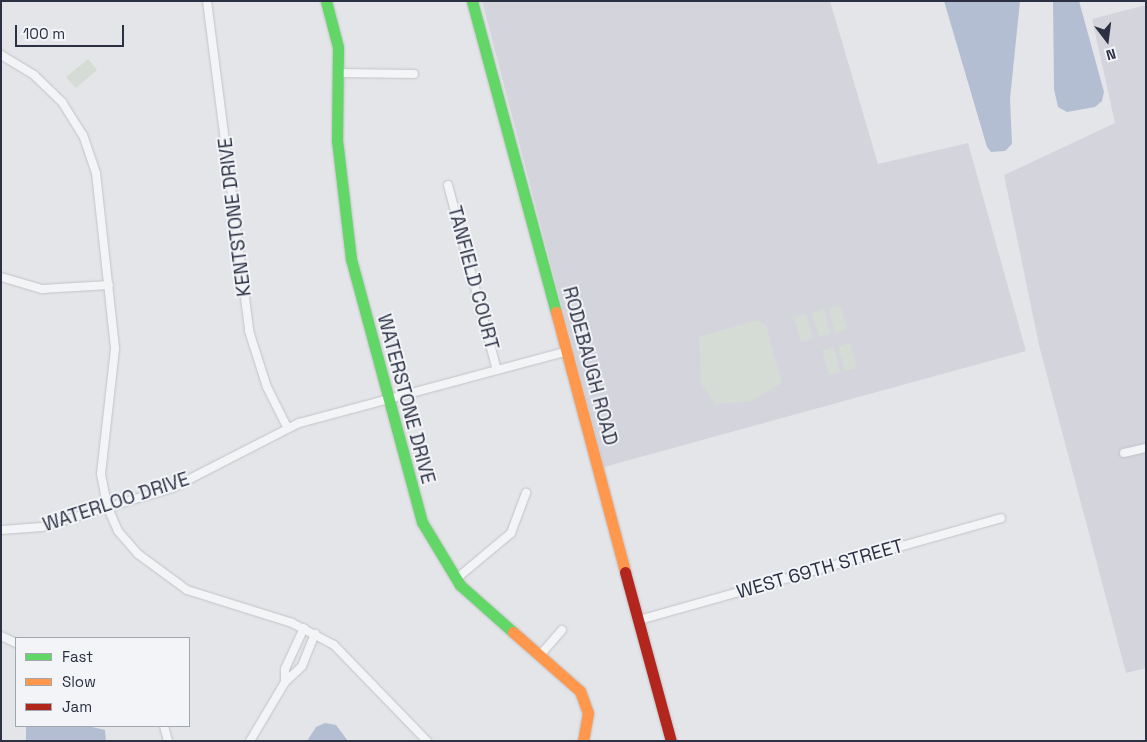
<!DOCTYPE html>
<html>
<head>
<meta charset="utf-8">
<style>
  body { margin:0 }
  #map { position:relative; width:1147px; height:742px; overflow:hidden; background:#e4e5e9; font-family:"Space Grotesk",sans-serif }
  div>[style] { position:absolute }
  .built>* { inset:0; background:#d3d4dc }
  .green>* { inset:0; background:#d4dcd5 }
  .water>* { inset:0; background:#b3bed3 }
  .roads { filter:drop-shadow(0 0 1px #c2c3c7) drop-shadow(0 0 1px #c2c3c7) }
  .street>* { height:8px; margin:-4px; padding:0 4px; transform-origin:4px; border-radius:4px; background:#f3f4f6 }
  .fast>* { height:11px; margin:-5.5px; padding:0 5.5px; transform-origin:5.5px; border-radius:5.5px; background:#63d668 }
  .slow>* { height:11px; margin:-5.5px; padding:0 5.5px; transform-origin:5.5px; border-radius:5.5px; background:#ff974d }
  .jam>* { height:11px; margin:-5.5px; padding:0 5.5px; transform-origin:5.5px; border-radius:5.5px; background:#b3261e }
  span { translate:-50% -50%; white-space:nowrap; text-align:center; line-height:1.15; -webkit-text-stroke:4px #f2f4f8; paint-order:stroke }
  .street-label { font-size:19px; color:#2b3042 }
  .frame { position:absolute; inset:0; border:2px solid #2b3042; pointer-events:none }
  .legend { position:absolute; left:15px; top:637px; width:175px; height:90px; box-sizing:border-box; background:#f2f4f8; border:1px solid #a2a6af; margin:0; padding:6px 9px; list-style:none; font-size:15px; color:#2b3042 }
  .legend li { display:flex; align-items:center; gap:10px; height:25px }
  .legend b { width:25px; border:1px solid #a2a6af }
  .north { position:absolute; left:1082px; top:15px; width:50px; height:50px; -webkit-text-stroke:4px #f2f4f8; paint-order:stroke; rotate:165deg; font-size:14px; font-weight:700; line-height:20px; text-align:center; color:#2b3042 }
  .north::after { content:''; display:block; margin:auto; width:18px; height:22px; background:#2b3042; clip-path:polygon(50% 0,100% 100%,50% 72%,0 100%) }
  .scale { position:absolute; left:15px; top:25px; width:109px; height:22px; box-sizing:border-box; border:2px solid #2b3042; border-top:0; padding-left:6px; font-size:15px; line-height:18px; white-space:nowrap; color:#2b3042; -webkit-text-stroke:4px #f2f4f8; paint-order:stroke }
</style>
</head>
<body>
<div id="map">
  <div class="built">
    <i style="clip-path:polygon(482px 1px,830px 1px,878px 164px,968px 143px,1026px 351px,604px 467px)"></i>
    <i style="clip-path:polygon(1146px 5px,1146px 668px,1126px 673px,1039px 345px,1004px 175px,1115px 123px,1092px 19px)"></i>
  </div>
  <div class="green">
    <i style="clip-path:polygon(88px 59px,97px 70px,76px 88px,66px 77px)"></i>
    <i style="clip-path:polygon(840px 305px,847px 330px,835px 333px,829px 308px)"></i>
    <i style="clip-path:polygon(824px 309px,830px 334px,819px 337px,812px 313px)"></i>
    <i style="clip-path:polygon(806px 314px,813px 339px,801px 342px,794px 317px)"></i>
    <i style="clip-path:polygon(757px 320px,766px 325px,782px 383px,750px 402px,715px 404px,701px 384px,699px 337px)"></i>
    <i style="clip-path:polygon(850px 343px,857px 368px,845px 371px,838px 346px)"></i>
    <i style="clip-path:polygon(834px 347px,840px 372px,829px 375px,822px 350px)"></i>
  </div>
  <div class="water">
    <i style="clip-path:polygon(944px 1px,1020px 1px,1010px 99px,1012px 144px,1005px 151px,991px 152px,987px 147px)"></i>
    <i style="clip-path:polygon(1053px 1px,1079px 1px,1104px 92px,1102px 101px,1095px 107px,1067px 112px,1058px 107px,1054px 89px)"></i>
    <i style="clip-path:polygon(325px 723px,336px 725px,348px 741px,307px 741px,316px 727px)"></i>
    <i style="clip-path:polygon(26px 726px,88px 726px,105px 730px,106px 741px,26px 741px)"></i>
  </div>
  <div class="roads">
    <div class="street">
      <i style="left:207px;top:1px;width:333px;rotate:82.7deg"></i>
      <i style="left:249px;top:331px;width:59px;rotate:72.2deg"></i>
      <i style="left:267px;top:387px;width:45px;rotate:63.4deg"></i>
      <i style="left:1px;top:55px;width:39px;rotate:31deg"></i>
      <i style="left:34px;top:75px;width:39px;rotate:44deg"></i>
      <i style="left:62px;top:102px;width:39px;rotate:58deg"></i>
      <i style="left:83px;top:135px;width:40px;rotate:71.1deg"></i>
      <i style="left:96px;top:173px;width:177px;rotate:83.8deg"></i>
      <i style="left:115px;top:349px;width:126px;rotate:96.4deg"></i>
      <i style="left:101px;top:474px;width:33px;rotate:79deg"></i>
      <i style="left:107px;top:506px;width:27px;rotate:66deg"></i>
      <i style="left:118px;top:531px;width:30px;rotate:49deg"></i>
      <i style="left:138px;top:554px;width:61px;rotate:36.3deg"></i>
      <i style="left:187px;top:590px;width:110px;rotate:17.4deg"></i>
      <i style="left:292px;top:623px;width:47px;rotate:27.6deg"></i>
      <i style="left:334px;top:645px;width:134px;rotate:45.9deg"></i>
      <i style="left:338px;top:73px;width:76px;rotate:0.8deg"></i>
      <i style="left:448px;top:185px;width:191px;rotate:75.2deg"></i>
      <i style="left:1px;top:277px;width:43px;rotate:16.3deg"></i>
      <i style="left:42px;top:289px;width:67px;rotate:-3.4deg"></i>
      <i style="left:1124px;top:453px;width:23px;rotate:-13deg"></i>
      <i style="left:1px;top:530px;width:41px;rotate:-4.2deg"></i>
      <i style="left:42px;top:527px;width:136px;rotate:-16.7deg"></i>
      <i style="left:172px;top:488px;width:143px;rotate:-27.1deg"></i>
      <i style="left:299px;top:423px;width:278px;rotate:-15deg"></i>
      <i style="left:456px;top:579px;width:72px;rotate:-39.9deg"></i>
      <i style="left:511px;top:533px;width:43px;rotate:-69.4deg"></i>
      <i style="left:639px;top:620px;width:376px;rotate:-15.7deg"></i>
      <i style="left:1px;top:636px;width:17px;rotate:25deg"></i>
      <i style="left:541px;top:654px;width:32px;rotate:-49deg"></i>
      <i style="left:285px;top:682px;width:23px;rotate:-43deg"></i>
      <i style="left:302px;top:666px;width:35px;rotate:-68deg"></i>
      <i style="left:164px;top:726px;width:16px;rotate:75deg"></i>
      <i style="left:250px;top:741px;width:69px;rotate:-59.3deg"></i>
      <i style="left:285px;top:682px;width:13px;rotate:-90deg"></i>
      <i style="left:285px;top:669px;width:45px;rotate:-65.1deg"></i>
    </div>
    <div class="fast">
      <i style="left:326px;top:1px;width:48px;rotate:75.4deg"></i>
      <i style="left:338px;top:47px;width:93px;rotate:90.6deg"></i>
      <i style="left:337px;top:140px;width:120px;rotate:83.3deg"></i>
      <i style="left:351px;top:259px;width:272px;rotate:74.9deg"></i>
      <i style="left:422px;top:522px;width:74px;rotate:58.9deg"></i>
      <i style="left:460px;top:585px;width:71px;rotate:41.6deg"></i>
      <i style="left:472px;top:1px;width:322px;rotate:74.9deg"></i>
    </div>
    <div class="slow">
      <i style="left:556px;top:312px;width:269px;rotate:75.1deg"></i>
      <i style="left:513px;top:632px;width:89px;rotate:41.4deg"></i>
      <i style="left:580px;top:691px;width:23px;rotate:70deg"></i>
      <i style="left:588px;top:713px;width:28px;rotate:100deg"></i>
    </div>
    <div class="jam">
      <i style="left:625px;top:572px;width:175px;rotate:74.8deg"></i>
    </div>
  </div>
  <div class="street-label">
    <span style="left:235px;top:217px;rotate:-97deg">KENTSTONE DRIVE</span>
    <span style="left:473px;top:278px;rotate:75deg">TANFIELD COURT</span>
    <span style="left:590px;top:366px;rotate:75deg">RODEBAUGH ROAD</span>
    <span style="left:406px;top:399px;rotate:75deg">WATERSTONE DRIVE</span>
    <span style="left:116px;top:502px;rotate:-18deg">WATERLOO DRIVE</span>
    <span style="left:820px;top:569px;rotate:-16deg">WEST 69TH STREET</span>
  </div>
  <div class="frame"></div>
  <ul class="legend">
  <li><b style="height:6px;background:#63d668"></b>Fast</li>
  <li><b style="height:6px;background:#ff974d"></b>Slow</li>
  <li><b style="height:6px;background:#b3261e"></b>Jam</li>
  </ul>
  <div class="north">N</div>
  <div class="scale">100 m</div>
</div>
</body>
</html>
